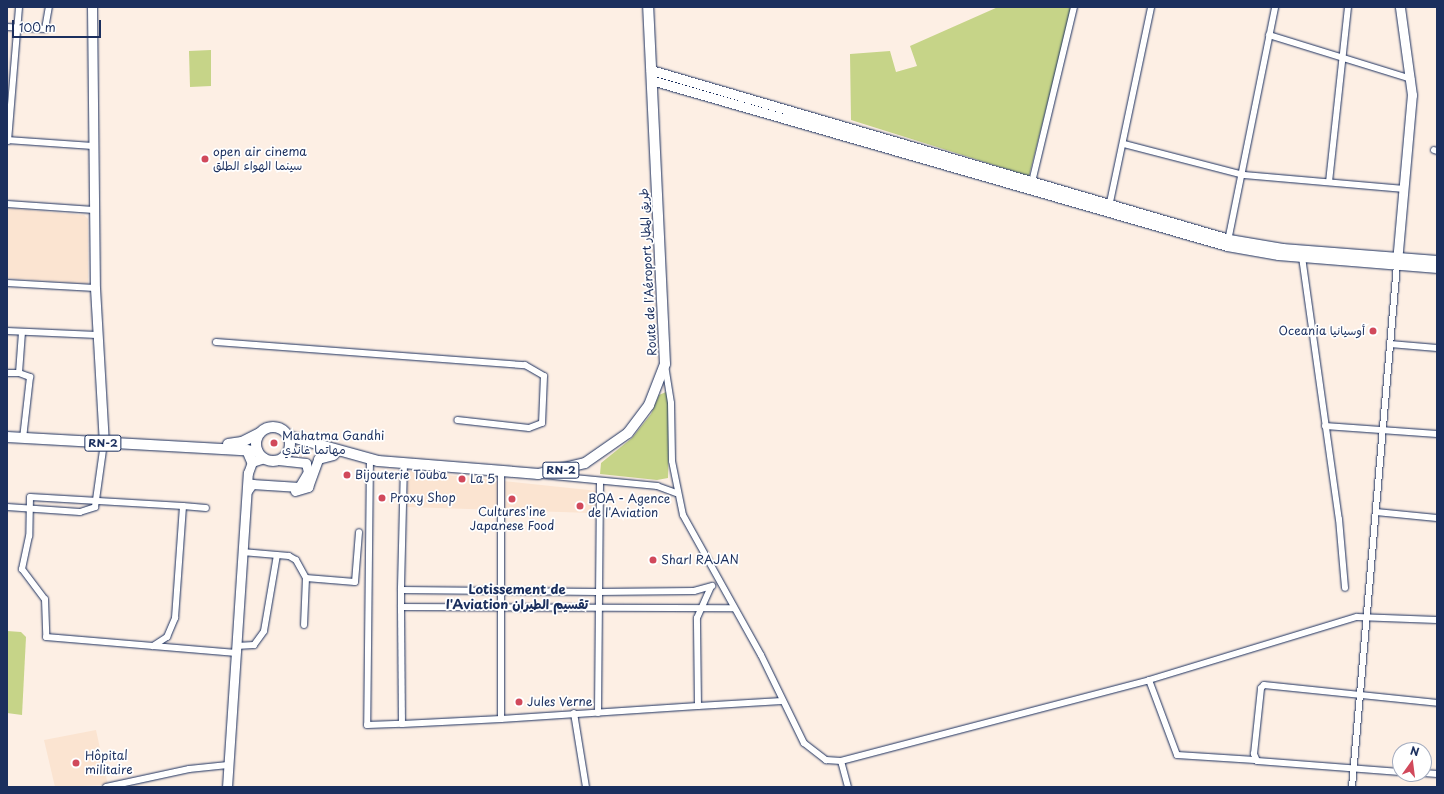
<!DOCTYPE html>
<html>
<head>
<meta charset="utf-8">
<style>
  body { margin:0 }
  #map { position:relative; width:1444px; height:794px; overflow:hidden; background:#fdefe4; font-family:"Playpen Sans","Playpen Sans Arabic",sans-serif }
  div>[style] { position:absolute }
  .built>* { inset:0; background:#fbe4d1 }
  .green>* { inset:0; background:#c6d488 }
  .roads { filter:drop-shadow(0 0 1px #1b2f5e) drop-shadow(0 0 1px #1b2f5e) }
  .street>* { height:6px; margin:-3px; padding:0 3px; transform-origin:3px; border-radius:3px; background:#fff }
  .secondary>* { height:9px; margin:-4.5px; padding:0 4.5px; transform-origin:4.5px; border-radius:4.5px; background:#fff }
  .primary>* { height:10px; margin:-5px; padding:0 5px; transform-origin:5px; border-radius:5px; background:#fff }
  .primary>.ring { margin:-5px; padding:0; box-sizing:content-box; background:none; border:10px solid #fff; border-radius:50% }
  .dots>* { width:11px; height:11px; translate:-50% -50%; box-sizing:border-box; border:2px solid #fff; border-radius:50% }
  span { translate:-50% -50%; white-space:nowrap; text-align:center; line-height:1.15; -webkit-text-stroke:3.5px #fff; paint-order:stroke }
  .shield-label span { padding:1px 3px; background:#fff; border:1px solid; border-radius:3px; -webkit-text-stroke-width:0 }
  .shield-label { font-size:11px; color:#1b2f5e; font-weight:700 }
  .poi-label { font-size:12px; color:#1b2f5e }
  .left { translate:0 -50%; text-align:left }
  .right { translate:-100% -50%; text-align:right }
  .street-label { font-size:12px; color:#1b2f5e }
  .neighbourhood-label { font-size:13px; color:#1b2f5e; font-weight:700 }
  .frame { position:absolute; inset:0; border:8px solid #1b2f5e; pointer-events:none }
  .north { position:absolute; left:1392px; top:742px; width:40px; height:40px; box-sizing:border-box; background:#fff; border:1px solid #a4acbf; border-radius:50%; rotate:14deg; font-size:11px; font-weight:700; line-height:16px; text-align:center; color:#1b2f5e }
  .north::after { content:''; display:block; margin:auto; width:14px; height:18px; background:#d1495b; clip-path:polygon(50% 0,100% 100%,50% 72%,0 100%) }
  .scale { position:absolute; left:12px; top:20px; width:89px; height:18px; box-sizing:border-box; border:2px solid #1b2f5e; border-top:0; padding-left:5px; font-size:12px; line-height:14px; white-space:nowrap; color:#1b2f5e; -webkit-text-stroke:3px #fff; paint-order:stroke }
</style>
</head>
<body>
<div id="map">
  <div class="built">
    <i style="clip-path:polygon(7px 208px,84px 215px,88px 219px,88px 284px,7px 278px)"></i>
    <i style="clip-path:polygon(408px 471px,598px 491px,599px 501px,591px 513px,407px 507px)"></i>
    <i style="clip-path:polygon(96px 730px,108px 785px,55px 787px,44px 740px)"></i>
  </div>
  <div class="green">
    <i style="clip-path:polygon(998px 7px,1072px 7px,1029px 176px,851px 120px,850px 54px,890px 51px,896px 72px,917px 66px,910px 46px)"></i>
    <i style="clip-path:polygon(211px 50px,211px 86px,190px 87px,189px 51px)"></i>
    <i style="clip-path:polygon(666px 392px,670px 407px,668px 478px,657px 480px,600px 474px,601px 463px,632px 438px,651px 414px,659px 395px)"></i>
    <i style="clip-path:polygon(7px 631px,21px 632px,26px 637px,22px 715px,7px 713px)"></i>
  </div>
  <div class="roads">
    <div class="street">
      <i style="left:7px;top:27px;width:38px;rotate:3deg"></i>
      <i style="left:45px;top:29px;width:22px;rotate:-80deg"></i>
      <i style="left:1269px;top:35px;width:149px;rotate:17.2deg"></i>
      <i style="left:7px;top:140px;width:86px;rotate:4deg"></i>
      <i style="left:8px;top:141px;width:134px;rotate:-85.3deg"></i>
      <i style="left:1124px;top:144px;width:124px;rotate:14.5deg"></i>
      <i style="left:1244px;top:175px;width:161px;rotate:5deg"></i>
      <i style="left:1434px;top:150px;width:3px;rotate:18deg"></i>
      <i style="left:1032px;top:182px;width:180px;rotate:-76.5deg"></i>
      <i style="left:1329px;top:182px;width:176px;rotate:-83.8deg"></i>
      <i style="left:7px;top:204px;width:87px;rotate:3.9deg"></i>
      <i style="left:1109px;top:207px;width:204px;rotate:-78.1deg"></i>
      <i style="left:1228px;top:241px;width:239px;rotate:-78.6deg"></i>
      <i style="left:1302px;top:257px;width:265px;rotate:82deg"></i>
      <i style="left:1339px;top:519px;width:69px;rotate:85deg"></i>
      <i style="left:7px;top:283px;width:88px;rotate:3.3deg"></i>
      <i style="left:7px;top:331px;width:90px;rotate:2.5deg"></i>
      <i style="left:216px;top:342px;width:310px;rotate:4.3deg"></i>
      <i style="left:525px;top:365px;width:22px;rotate:30deg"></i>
      <i style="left:544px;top:376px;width:47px;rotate:92.4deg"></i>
      <i style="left:542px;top:423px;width:14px;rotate:159deg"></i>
      <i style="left:529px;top:428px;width:72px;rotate:-173.7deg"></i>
      <i style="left:1390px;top:344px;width:47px;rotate:4.9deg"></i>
      <i style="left:665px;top:365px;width:38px;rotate:81deg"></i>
      <i style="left:671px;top:403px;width:58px;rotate:89deg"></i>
      <i style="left:672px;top:461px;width:55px;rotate:78.5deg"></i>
      <i style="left:683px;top:515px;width:160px;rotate:60.9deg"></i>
      <i style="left:761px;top:655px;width:98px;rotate:64deg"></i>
      <i style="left:804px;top:743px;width:28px;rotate:38deg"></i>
      <i style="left:826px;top:760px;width:15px;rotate:4deg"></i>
      <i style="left:841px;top:761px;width:318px;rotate:-14.7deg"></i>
      <i style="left:1149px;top:680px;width:217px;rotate:-16.9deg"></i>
      <i style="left:1357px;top:617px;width:80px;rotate:2.1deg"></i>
      <i style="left:7px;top:373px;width:12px"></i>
      <i style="left:19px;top:373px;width:41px;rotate:-85.8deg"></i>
      <i style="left:19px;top:373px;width:12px;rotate:20deg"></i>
      <i style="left:30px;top:377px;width:61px;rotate:96.5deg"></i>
      <i style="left:1325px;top:426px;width:112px;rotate:4.1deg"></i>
      <i style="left:370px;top:457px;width:268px;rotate:90.6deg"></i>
      <i style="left:367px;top:725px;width:35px;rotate:-2deg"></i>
      <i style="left:404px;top:464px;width:126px;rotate:91.4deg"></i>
      <i style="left:401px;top:590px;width:197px;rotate:0.6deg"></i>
      <i style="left:598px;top:592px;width:96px;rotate:-0.6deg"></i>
      <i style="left:694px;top:591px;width:19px;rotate:-16deg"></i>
      <i style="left:501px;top:472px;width:247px;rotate:90deg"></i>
      <i style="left:501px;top:719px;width:197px;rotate:-3.8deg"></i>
      <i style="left:698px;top:706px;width:88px;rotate:-90.7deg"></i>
      <i style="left:697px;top:618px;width:34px;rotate:-66deg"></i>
      <i style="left:543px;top:475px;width:115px;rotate:5.5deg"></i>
      <i style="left:657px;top:486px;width:20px;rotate:20deg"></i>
      <i style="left:183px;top:506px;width:23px;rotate:5deg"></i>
      <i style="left:7px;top:507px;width:73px;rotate:3.9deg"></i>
      <i style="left:80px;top:512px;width:16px;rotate:-18deg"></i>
      <i style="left:95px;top:507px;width:65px;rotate:-82deg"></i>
      <i style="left:1376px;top:512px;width:61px;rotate:5.6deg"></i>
      <i style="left:242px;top:552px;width:47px;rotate:4.9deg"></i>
      <i style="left:289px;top:556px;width:8px;rotate:30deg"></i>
      <i style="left:296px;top:560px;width:21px;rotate:61deg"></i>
      <i style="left:306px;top:578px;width:47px;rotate:92.4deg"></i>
      <i style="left:306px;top:578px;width:49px;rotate:4.7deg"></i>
      <i style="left:355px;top:582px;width:50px;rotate:-85.4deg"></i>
      <i style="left:401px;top:590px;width:17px;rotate:90deg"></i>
      <i style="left:153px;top:646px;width:17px;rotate:-33deg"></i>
      <i style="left:167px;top:637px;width:21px;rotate:-67deg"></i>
      <i style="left:175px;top:618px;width:112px;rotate:-85.9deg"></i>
      <i style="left:183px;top:506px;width:153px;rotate:-176.6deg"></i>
      <i style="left:30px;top:497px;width:39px;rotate:91deg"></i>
      <i style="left:29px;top:536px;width:34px;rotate:102deg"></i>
      <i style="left:22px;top:569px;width:38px;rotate:53deg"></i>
      <i style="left:45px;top:599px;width:38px;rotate:88deg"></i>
      <i style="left:46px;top:637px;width:191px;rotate:4.8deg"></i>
      <i style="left:236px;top:646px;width:18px;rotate:-3deg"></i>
      <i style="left:254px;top:645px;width:17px;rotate:-54deg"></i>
      <i style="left:264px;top:631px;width:77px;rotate:-80.3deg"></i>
      <i style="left:1149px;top:680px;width:80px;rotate:69.5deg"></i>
      <i style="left:1177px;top:755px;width:78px;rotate:3.7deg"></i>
      <i style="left:698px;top:706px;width:84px;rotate:-3.4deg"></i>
      <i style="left:574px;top:713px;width:75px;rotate:80.8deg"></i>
      <i style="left:598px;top:713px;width:232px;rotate:-89.5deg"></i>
      <i style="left:501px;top:719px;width:99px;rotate:177.1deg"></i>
      <i style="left:402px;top:724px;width:117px;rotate:-90.5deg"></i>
      <i style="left:401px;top:607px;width:333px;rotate:0.2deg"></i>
      <i style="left:841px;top:761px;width:27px;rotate:75deg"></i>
      <i style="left:1400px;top:772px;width:143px;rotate:-175.6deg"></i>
      <i style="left:1257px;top:761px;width:8px;rotate:-113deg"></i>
      <i style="left:1254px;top:754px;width:66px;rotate:-83.9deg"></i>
      <i style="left:1261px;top:688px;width:4px;rotate:-45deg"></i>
      <i style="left:1264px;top:685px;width:174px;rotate:5.9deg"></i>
      <i style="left:1424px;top:773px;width:13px;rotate:4deg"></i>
      <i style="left:106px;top:787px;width:85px;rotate:-12.2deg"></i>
      <i style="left:189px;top:769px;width:39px;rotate:-6deg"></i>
      <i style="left:1352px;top:787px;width:525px;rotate:-85.08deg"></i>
    </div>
    <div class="secondary">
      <i style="left:92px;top:7px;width:281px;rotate:89.4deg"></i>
      <i style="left:95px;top:288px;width:155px;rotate:86.7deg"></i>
      <i style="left:651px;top:70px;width:602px;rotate:16.3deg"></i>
      <i style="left:1229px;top:239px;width:54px;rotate:9.6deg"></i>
      <i style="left:1282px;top:248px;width:155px;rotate:4.4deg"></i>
      <i style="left:651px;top:80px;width:599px;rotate:16.08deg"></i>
      <i style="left:1227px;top:246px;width:52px;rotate:10deg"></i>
      <i style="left:1278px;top:255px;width:160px;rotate:4.7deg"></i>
      <i style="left:1397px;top:262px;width:168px;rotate:-84.9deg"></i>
      <i style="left:1412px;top:95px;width:89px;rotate:-97.8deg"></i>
      <i style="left:247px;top:491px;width:9px;rotate:-54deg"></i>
      <i style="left:252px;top:484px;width:47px;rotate:3.7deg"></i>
      <i style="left:299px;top:487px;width:17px;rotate:-59deg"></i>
      <i style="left:308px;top:472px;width:9px;rotate:-103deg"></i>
      <i style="left:306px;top:463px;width:28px;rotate:-174deg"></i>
      <i style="left:295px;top:491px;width:14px;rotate:-17deg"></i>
      <i style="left:308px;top:487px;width:30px;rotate:-70deg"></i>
      <i style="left:318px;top:459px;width:16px;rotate:-15deg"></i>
      <i style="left:227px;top:787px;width:315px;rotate:-86.2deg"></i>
      <i style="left:248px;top:473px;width:12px;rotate:-70deg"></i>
      <i style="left:252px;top:462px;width:13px;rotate:-18deg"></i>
    </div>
    <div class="primary">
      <i class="ring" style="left:256px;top:427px;width:24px;height:24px"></i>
      <i style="left:288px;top:436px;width:93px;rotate:15.5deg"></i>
      <i style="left:378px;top:461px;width:161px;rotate:4.6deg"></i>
      <i style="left:538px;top:474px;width:48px;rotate:-13.2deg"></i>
      <i style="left:585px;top:463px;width:52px;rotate:-34.9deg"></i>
      <i style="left:628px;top:433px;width:35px;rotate:-53deg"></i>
      <i style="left:649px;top:405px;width:44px;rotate:-68.7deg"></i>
      <i style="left:665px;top:364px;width:357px;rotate:-92.7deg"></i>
      <i style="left:7px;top:437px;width:251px;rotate:3.2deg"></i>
      <i style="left:228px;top:444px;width:14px;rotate:-8deg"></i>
      <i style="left:242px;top:442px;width:20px;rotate:-27deg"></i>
      <i style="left:247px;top:450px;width:13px;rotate:67deg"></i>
    </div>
  </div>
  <div class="dots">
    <i style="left:205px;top:159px;background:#d1495b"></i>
    <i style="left:1373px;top:331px;background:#d1495b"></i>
    <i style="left:274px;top:443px;background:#d1495b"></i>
    <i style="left:347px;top:475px;background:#d1495b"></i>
    <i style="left:462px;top:479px;background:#d1495b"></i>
    <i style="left:382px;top:498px;background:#d1495b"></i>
    <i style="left:512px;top:499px;background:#d1495b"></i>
    <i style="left:580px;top:506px;background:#d1495b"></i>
    <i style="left:653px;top:560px;background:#d1495b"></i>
    <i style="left:519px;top:702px;background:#d1495b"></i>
    <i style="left:76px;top:763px;background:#d1495b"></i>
  </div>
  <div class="shield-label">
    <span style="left:103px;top:443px">RN-2</span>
    <span style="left:561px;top:470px">RN-2</span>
  </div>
  <div class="poi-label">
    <span class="left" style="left:213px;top:159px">open air cinema<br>سينما الهواء الطلق</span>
    <span class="right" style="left:1365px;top:331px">Oceania أوسيانيا</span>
    <span class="left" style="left:282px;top:443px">Mahatma Gandhi<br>مهاتما غاندي</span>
    <span class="left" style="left:355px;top:475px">Bijouterie Touba</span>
    <span class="left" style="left:470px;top:479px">La 5</span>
    <span class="left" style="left:390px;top:498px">Proxy Shop</span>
    <span class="left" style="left:588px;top:506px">BOA - Agence<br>de l'Aviation</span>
    <span style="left:512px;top:519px">Cultures'ine<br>Japanese Food</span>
    <span class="left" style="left:661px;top:560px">Sharl RAJAN</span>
    <span class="left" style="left:527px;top:702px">Jules Verne</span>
    <span class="left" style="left:85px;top:763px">Hôpital<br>militaire</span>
  </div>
  <div class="street-label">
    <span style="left:648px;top:272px;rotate:-93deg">Route de l'Aéroport طريق المطار</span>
  </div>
  <div class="neighbourhood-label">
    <span style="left:517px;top:597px">Lotissement de<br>l'Aviation تقسيم الطيران</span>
  </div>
  <div class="frame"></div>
  <div class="north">N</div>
  <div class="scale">100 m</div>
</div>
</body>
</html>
